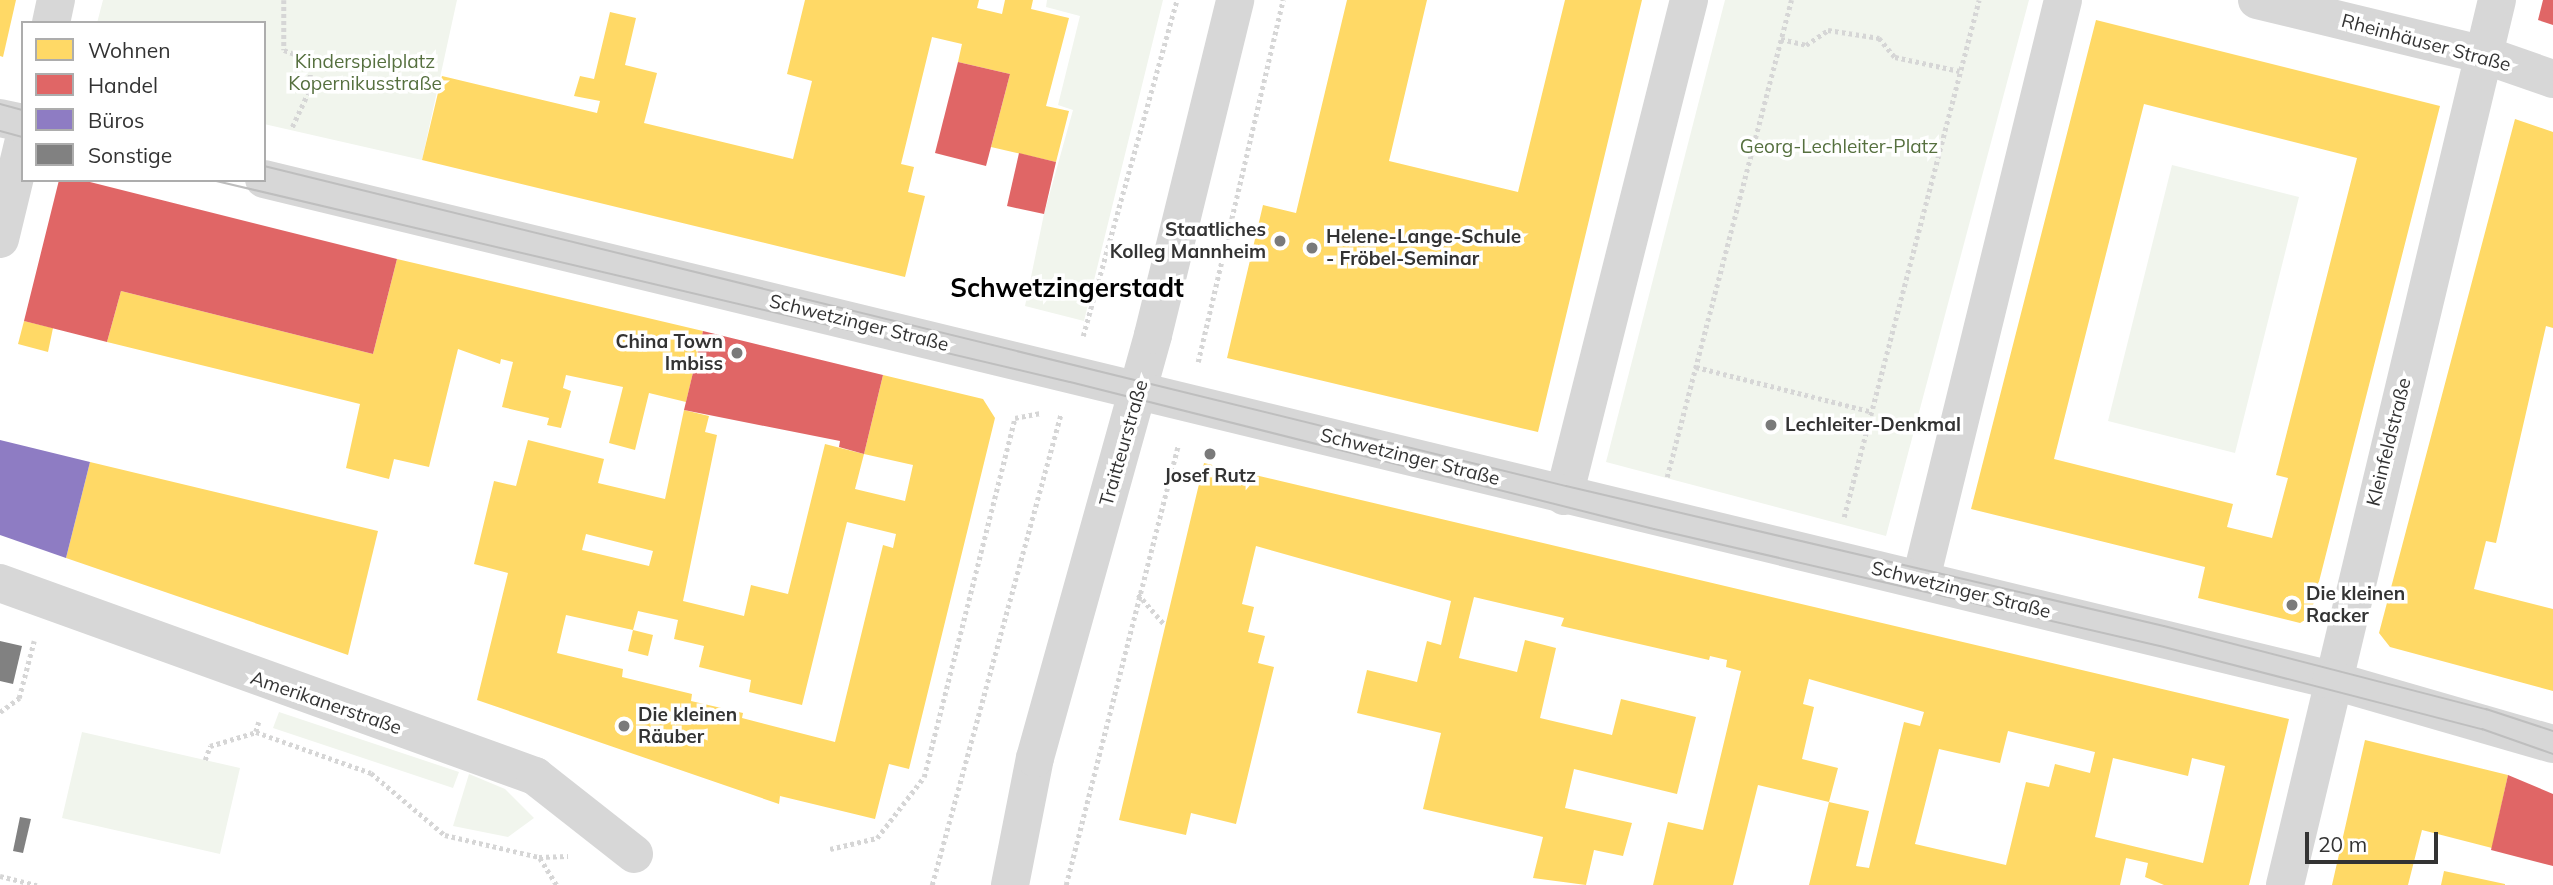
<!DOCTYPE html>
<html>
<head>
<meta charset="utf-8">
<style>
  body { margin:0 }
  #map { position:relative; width:2553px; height:885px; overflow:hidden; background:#fff; font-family:Mulish,sans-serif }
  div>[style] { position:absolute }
  .green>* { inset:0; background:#f1f5ed }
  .homes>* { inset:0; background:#ffd966 }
  .shops>* { inset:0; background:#e06666 }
  .offices>* { inset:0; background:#8e7cc3 }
  .building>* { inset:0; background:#818181 }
  .path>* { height:4.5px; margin-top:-2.25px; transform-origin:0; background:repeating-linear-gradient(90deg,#d6d6d6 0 3.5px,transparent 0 7px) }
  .minor>* { height:38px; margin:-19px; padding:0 19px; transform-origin:19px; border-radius:19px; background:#d7d7d7 }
  .tertiary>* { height:38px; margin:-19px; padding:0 19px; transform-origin:19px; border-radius:19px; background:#d7d7d7 }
  .tram>* { height:2px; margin:-1px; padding:0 1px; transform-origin:1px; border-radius:1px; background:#bebebe }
  .dots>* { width:19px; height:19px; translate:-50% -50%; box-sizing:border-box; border:4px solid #fff; border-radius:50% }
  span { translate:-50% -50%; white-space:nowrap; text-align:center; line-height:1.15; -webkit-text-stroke:7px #fff; paint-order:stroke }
  .street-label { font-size:19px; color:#333 }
  .park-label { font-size:19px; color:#56703f }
  .poi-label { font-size:19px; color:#333; font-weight:700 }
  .right { translate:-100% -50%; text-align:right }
  .left { translate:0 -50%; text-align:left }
  .district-label { font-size:26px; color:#000; font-weight:700 }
  .legend { position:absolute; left:21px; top:21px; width:245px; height:161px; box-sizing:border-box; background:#fff; border:2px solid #adadad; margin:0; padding:9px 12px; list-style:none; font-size:21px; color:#333 }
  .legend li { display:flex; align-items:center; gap:14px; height:35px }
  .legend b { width:35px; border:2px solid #adadad }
  .scale { position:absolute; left:2305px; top:832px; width:133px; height:32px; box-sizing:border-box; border:4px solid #333; border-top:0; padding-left:9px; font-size:21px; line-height:24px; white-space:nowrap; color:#333; -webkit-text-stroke:5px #fff; paint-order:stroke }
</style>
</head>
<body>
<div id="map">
  <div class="green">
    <i style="clip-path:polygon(103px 0,457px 0,422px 160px,264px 124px,264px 23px,97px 23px)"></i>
    <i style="clip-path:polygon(1047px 0,1163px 0,1084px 321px,1025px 306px,1044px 214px,1073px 110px,1058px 105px,1080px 16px,1046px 7px)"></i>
    <i style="clip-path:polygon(1725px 0,2029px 0,1886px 536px,1606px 462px)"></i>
    <i style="clip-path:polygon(2172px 165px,2299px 197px,2235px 453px,2108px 421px)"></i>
    <i style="clip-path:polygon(279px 712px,459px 772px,453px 788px,273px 728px)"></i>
    <i style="clip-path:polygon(82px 732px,240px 768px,220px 854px,62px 818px)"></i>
    <i style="clip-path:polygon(469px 774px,505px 789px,534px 818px,508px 837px,453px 826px)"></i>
  </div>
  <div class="homes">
    <i style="clip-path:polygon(0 0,16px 0,3px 57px,0 56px)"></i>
    <i style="clip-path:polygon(805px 0,979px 0,977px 8px,1002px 14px,1005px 0,1033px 0,1031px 9px,1069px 18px,1046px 106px,1069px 111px,1056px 162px,991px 147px,1010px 74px,958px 62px,962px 44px,932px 37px,901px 164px,914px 167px,908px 192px,925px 196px,905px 277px,422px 160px,442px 76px,597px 113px,600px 101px,574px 96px,580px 76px,594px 79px,610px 12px,636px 18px,625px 65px,657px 73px,644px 123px,793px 159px,812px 81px,787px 74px)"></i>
    <i style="clip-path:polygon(1347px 0,1427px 0,1389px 161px,1518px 192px,1565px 0,1642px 0,1538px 432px,1227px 358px,1263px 205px,1296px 213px)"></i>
    <i style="clip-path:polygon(evenodd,2096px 20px,2440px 106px,2310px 617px,2300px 623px,2198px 598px,2205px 567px,1971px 509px,2096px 20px,2144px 104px,2357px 158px,2276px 475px,2288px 478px,2272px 538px,2227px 527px,2233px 504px,2054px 459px,2144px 104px)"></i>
    <i style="clip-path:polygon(2515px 119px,2553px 132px,2553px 328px,2546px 326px,2496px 543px,2486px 541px,2474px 589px,2553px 609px,2553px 691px,2390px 647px,2379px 633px)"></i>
    <i style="clip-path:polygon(397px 259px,703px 331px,686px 402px,649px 393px,635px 450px,609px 443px,623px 387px,566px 375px,563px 388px,571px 391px,561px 428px,547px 425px,549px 418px,502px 407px,513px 362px,501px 359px,500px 364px,458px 349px,429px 467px,394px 459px,389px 479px,346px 468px,360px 404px,107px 342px,121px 291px,373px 354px)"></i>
    <i style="clip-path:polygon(24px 321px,53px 328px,48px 352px,18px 344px)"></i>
    <i style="clip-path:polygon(evenodd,883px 375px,983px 399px,995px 418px,909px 769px,889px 764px,875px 819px,780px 796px,779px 804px,477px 700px,508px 573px,474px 564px,494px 481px,516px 486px,528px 440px,604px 459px,598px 483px,665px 499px,684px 410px,709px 416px,705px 432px,717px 435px,683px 601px,744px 616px,751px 585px,788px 594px,825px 444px,864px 454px,855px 489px,905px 501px,913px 465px,864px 454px,883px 375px,847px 522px,896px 534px,893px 548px,883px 545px,835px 742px,742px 718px,743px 713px,691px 701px,692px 694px,622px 677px,623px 669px,557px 653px,566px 615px,633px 630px,638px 611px,678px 620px,674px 639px,704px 646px,699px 667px,751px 680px,749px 692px,802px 705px,847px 522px,883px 375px,586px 534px,653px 551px,649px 566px,582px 550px,586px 534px)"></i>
    <i style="clip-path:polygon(90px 462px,378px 531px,348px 655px,66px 558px)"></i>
    <i style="clip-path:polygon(evenodd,1204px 463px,2289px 719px,2249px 885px,2164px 885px,2145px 877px,2148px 863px,2126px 858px,2120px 885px,1809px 885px,1829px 802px,1869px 811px,1856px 866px,1869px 868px,1904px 722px,1920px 726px,1924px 712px,1809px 679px,1803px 704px,1814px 707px,1802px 759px,1838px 768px,1829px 802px,1758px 785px,1733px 885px,1653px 885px,1668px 822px,1703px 830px,1741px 671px,1726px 667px,1727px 660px,1710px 656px,1709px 660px,1561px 626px,1564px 618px,1474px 597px,1459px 658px,1517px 672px,1525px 640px,1556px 648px,1540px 718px,1612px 735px,1621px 699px,1696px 717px,1677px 794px,1574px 769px,1565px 808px,1632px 823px,1623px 856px,1594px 850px,1586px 885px,1533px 878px,1543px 837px,1423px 809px,1441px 733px,1357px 713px,1367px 670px,1417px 682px,1427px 641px,1441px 645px,1451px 601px,1256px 546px,1242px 604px,1254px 607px,1248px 632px,1265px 636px,1258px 663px,1274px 667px,1236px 824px,1191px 813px,1186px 835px,1119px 820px,1204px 463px,2008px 731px,2095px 752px,2090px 773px,2055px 764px,2049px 787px,2026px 782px,2006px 865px,1915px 844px,1939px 749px,2000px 763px,2008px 731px,1204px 463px,2113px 758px,2188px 776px,2192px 758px,2225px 766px,2203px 863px,2095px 837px,2113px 758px)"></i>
    <i style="clip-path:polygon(633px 630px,653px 635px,648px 656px,628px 651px)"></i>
    <i style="clip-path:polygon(2365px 740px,2508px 775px,2492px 848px,2422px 830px,2408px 885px,2332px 885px)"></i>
    <i style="clip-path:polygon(2444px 871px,2505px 884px,2505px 885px,2441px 885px)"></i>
  </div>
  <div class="shops">
    <i style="clip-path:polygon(2543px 0,2553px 0,2553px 25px,2538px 20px)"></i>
    <i style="clip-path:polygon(958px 62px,1010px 74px,986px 166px,935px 153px)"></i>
    <i style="clip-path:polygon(1019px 153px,1056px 162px,1044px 214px,1007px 206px)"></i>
    <i style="clip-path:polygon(59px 180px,82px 180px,397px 259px,373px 354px,121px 291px,107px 342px,24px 321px)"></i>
    <i style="clip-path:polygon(703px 331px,883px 375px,864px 454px,839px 447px,840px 441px,684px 410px)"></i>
    <i style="clip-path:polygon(2508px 775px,2553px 794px,2553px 866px,2491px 850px)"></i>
  </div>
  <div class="offices">
    <i style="clip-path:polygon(0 440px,90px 462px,66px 558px,0 535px)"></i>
  </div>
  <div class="building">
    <i style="clip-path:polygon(0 641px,22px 646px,13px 684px,0 681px)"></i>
    <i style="clip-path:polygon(20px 817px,31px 819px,23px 853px,13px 851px)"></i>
  </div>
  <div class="path">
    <i style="left:284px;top:0;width:50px;rotate:90deg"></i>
    <i style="left:284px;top:50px;width:30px;rotate:21deg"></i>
    <i style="left:312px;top:61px;width:31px;rotate:96deg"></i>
    <i style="left:309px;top:92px;width:40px;rotate:115deg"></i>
    <i style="left:1781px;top:39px;width:26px;rotate:13deg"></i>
    <i style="left:1806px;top:45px;width:27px;rotate:-34deg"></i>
    <i style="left:1828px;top:30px;width:52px;rotate:8.9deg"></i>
    <i style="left:1879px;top:38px;width:25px;rotate:50deg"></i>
    <i style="left:1895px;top:57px;width:66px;rotate:12.2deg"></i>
    <i style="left:1083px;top:336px;width:349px;rotate:-74.4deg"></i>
    <i style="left:1198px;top:362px;width:372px;rotate:-76.8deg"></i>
    <i style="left:1696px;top:367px;width:182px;rotate:14.3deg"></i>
    <i style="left:1667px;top:477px;width:493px;rotate:-75.4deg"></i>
    <i style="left:1844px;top:517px;width:534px;rotate:-75.37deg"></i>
    <i style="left:1138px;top:594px;width:41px;rotate:48.9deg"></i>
    <i style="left:0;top:712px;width:24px;rotate:-36deg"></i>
    <i style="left:19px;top:698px;width:59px;rotate:-75.3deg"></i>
    <i style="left:259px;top:722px;width:10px;rotate:107deg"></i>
    <i style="left:256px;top:732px;width:122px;rotate:19.6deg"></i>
    <i style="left:371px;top:773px;width:97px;rotate:40deg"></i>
    <i style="left:445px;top:835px;width:97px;rotate:13.2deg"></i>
    <i style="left:539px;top:857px;width:29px;rotate:-2deg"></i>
    <i style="left:205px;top:760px;width:15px;rotate:-70deg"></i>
    <i style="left:210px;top:746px;width:48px;rotate:-16.9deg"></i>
    <i style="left:830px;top:849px;width:48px;rotate:-13.2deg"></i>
    <i style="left:877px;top:838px;width:77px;rotate:-52.4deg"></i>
    <i style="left:924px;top:777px;width:370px;rotate:-75.8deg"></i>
    <i style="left:1015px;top:418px;width:26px;rotate:-11deg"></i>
    <i style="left:540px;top:858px;width:32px;rotate:58deg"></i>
    <i style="left:0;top:876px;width:38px;rotate:14deg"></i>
    <i style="left:932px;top:885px;width:487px;rotate:-74.7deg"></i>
    <i style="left:1066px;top:885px;width:454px;rotate:-75.7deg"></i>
  </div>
  <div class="minor">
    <i style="left:2257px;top:0;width:234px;rotate:13.6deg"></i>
    <i style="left:2484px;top:55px;width:73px;rotate:19.2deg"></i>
    <i style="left:51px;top:23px;width:24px;rotate:-78deg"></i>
    <i style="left:0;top:239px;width:98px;rotate:-76.4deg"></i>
    <i style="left:1564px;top:496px;width:512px;rotate:-75.86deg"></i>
    <i style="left:1921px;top:579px;width:596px;rotate:-76.22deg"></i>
    <i style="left:0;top:583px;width:569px;rotate:19.84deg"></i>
    <i style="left:535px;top:776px;width:126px;rotate:38.2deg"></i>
    <i style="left:1010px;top:885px;width:129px;rotate:-78.9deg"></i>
    <i style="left:1035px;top:758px;width:439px;rotate:-74.4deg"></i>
    <i style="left:1153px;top:335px;width:345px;rotate:-76.2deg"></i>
    <i style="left:2285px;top:885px;width:910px;rotate:-76.53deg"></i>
  </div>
  <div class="tertiary">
    <i style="left:0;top:118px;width:24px;rotate:12deg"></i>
    <i style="left:264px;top:179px;width:2127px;rotate:13.62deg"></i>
    <i style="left:2331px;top:680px;width:231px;rotate:16.1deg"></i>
  </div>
  <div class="tram">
    <i style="left:0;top:104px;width:24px;rotate:15deg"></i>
    <i style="left:0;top:131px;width:24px;rotate:15deg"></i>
    <i style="left:264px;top:166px;width:1341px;rotate:13.81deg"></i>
    <i style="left:1566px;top:486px;width:614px;rotate:13.18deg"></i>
    <i style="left:2164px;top:626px;width:333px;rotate:14.5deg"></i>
    <i style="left:2486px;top:709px;width:71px;rotate:18.2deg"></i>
    <i style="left:212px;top:180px;width:881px;rotate:13.25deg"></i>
    <i style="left:1070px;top:382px;width:602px;rotate:14.13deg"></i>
    <i style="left:1654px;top:529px;width:519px;rotate:13.02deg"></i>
    <i style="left:2160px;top:646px;width:333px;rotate:14.5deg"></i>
    <i style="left:2482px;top:729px;width:75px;rotate:19.4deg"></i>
  </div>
  <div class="dots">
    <i style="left:1280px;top:241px;background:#7a7a7a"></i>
    <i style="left:1312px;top:248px;background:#7a7a7a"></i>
    <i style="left:737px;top:353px;background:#7a7a7a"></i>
    <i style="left:1771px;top:425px;background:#7a7a7a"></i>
    <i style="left:1210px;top:454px;background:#7a7a7a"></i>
    <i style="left:2292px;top:605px;background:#7a7a7a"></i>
    <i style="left:624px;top:726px;background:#7a7a7a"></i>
  </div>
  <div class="street-label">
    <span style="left:2426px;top:43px;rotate:15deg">Rheinhäuser Straße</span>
    <span style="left:859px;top:323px;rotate:14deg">Schwetzinger Straße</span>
    <span style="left:2389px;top:442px;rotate:-76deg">Kleinfeldstraße</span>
    <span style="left:1124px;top:443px;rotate:-74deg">Traitteurstraße</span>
    <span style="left:1410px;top:457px;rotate:14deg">Schwetzinger Straße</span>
    <span style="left:1961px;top:590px;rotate:14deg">Schwetzinger Straße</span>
    <span style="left:326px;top:703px;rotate:19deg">Amerikanerstraße</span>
  </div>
  <div class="park-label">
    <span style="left:365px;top:73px">Kinderspielplatz<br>Kopernikusstraße</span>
    <span style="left:1839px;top:147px">Georg-Lechleiter-Platz</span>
  </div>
  <div class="poi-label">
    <span class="right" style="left:1266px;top:241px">Staatliches<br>Kolleg Mannheim</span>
    <span class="left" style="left:1326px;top:248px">Helene-Lange-Schule<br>- Fröbel-Seminar</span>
    <span class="right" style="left:723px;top:353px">China Town<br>Imbiss</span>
    <span class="left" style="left:1785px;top:425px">Lechleiter-Denkmal</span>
    <span style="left:1210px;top:476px">Josef Rutz</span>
    <span class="left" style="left:2306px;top:605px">Die kleinen<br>Racker</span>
    <span class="left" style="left:638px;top:726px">Die kleinen<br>Räuber</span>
  </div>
  <div class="district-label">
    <span style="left:1067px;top:288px">Schwetzingerstadt</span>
  </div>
  <ul class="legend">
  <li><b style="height:19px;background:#ffd966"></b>Wohnen</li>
  <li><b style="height:19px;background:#e06666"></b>Handel</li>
  <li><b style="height:19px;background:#8e7cc3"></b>Büros</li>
  <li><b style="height:19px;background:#818181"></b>Sonstige</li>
  </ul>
  <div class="scale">20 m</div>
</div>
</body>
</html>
